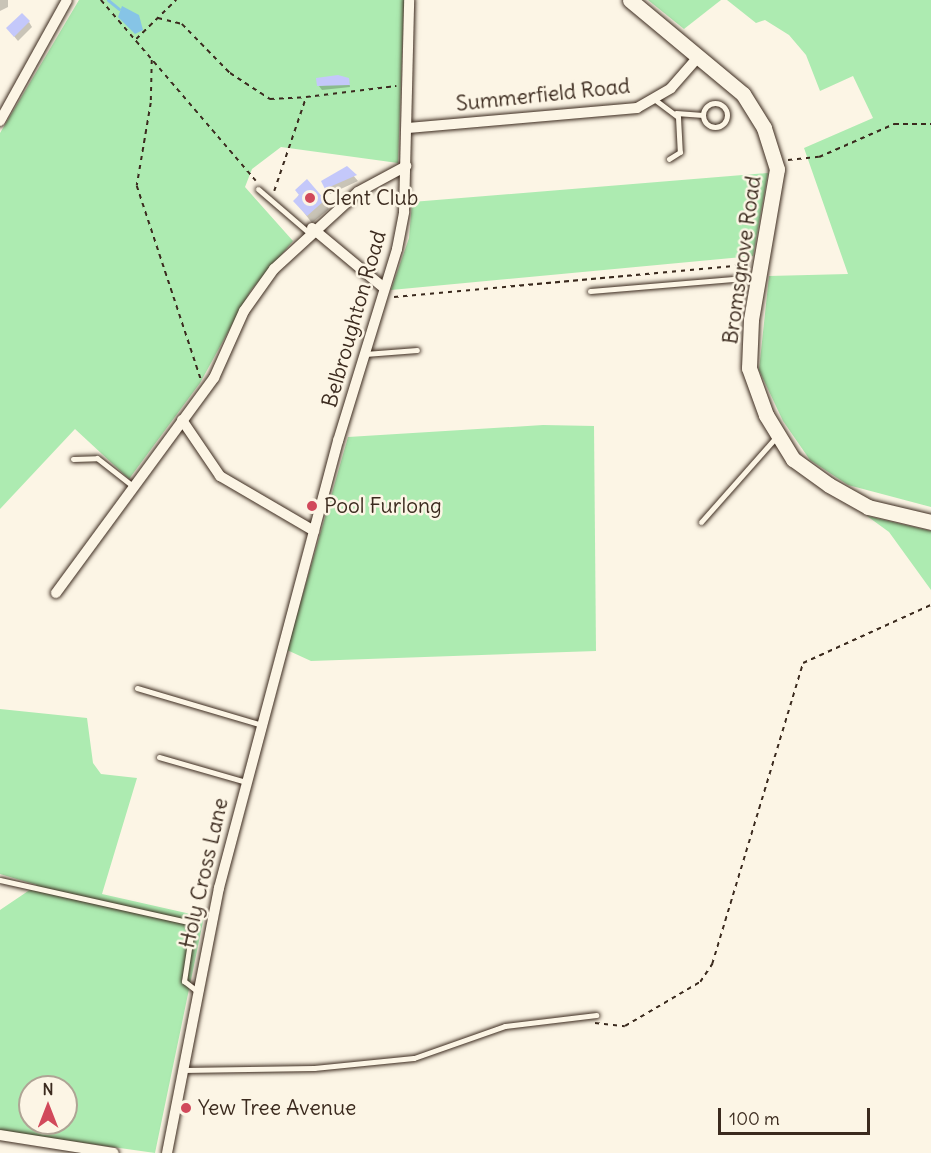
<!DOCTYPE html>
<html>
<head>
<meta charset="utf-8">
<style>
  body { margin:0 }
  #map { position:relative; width:931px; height:1153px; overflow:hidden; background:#fcf5e5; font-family:Delius,sans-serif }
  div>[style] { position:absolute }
  .green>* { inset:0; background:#adebb1 }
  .water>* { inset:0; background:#86c4e6 }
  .shadow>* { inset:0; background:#0003 }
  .stream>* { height:3px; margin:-1.5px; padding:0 1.5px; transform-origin:1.5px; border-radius:1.5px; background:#86c4e6 }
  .building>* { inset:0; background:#c4c8fa }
  .path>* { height:1.5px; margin-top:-0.75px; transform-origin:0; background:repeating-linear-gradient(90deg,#3b2a1e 0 4.5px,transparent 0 9px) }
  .roads { filter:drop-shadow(0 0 2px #3b2a1e) drop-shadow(0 0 2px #3b2a1e) }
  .lane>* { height:5px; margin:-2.5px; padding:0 2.5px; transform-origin:2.5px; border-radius:2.5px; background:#fcf5e5 }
  .lane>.ring { margin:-2.5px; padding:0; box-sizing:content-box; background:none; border:5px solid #fcf5e5; border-radius:50% }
  .street>* { height:10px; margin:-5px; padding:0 5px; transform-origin:5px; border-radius:5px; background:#fcf5e5 }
  .secondary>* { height:15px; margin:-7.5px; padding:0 7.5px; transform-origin:7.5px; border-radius:7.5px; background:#fcf5e5 }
  .dots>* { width:16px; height:16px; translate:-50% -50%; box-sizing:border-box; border:3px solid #fcf5e5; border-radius:50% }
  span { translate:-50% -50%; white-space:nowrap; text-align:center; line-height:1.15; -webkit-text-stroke:5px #fcf5e5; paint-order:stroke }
  .street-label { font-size:21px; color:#3b2a1e }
  .poi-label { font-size:21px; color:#3b2a1e }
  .left { translate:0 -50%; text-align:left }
  .north { position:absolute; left:18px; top:1075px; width:60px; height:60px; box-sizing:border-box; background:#fcf5e5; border:2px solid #afa495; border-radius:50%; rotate:0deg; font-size:16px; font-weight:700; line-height:24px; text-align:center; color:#3b2a1e }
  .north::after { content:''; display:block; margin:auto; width:21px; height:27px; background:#d1495b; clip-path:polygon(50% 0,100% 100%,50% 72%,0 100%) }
  .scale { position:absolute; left:718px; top:1108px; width:152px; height:27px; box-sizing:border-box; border:3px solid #3b2a1e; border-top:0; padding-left:8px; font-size:18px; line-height:21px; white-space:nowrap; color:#3b2a1e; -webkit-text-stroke:4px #fcf5e5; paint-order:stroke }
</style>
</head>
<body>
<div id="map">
  <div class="green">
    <i style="clip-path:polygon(79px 0,404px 0,398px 163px,281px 147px,252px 169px,245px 187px,293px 241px,251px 290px,200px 383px,129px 479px,75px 429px,0 509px,0 133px)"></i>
    <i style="clip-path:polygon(648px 0,721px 0,684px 29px)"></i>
    <i style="clip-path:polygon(727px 0,931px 0,931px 507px,848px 485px,810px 460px,783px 421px,759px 370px,769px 276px,848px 274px,804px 148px,873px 118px,853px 76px,820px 91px,806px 55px,789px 35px,765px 20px,756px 23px)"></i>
    <i style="clip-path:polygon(768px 173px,753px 256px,391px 290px,409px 238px,412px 202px)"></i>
    <i style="clip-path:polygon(543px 425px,594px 426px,596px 651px,311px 661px,287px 650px,348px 437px)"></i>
    <i style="clip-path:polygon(867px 516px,931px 531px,931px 590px,889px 532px)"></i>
    <i style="clip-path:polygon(evenodd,0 709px,87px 718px,93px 763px,101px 774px,137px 778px,102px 894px,204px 917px,155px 1153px,0 1131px,0 910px,37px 885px,0 874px,0 709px,30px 1087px,66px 1087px,66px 1123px,30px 1123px,30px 1087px)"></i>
  </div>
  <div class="water">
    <i style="clip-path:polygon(122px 6px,139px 15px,143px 30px,135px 34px,118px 17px)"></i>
  </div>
  <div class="shadow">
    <i style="clip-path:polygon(0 0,8px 0,8px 7px,0 11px)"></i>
    <i style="clip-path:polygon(29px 22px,32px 27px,18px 41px,8px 29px)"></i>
    <i style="clip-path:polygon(349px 81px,350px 87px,322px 90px,319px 86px)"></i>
    <i style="clip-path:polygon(347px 168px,358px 181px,330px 194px,323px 182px)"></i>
    <i style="clip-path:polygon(307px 182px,329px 209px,312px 223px,295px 201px)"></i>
  </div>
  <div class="stream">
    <i style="left:108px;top:0;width:14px;rotate:39deg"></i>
  </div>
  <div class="building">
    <i style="clip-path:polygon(22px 13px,30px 21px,14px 37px,6px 28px)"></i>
    <i style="clip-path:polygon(338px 75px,349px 78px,350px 85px,317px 86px,316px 78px)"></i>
    <i style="clip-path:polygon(347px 166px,357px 175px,325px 189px,321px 181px)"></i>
    <i style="clip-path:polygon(307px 179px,325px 200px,307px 216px,293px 201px,299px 195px,295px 190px)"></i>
  </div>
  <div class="path">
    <i style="left:101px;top:0;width:238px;rotate:49.4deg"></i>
    <i style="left:158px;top:18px;width:25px;rotate:14deg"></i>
    <i style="left:182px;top:24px;width:69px;rotate:45.6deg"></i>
    <i style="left:230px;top:73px;width:48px;rotate:33deg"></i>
    <i style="left:270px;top:99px;width:35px;rotate:-3deg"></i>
    <i style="left:136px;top:39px;width:56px;rotate:-44.3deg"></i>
    <i style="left:152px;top:60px;width:43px;rotate:91.3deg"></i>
    <i style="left:151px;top:103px;width:84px;rotate:99.6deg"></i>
    <i style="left:137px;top:186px;width:203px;rotate:71.7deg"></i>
    <i style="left:788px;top:160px;width:31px;rotate:-6deg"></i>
    <i style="left:819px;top:157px;width:82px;rotate:-23.7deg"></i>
    <i style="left:894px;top:124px;width:37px"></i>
    <i style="left:274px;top:191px;width:99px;rotate:-71.2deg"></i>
    <i style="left:306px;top:97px;width:91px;rotate:-7deg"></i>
    <i style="left:394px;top:297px;width:355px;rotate:-5.2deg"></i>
    <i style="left:595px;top:1023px;width:30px;rotate:6deg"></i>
    <i style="left:625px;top:1026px;width:87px;rotate:-30.4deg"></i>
    <i style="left:700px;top:982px;width:22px;rotate:-56deg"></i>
    <i style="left:712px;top:964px;width:314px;rotate:-73.2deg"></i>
    <i style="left:803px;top:663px;width:141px;rotate:-24.4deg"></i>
  </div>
  <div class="roads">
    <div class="lane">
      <i style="left:654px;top:99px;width:30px;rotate:37deg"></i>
      <i style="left:678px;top:117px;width:35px;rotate:87deg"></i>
      <i style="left:680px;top:152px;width:13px;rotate:148deg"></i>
      <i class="ring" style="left:703px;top:103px;width:19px;height:19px"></i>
      <i style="left:676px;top:113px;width:27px;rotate:4deg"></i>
      <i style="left:258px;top:189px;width:66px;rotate:40.7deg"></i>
      <i style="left:590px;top:291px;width:168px;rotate:-4.8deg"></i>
      <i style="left:365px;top:354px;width:52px;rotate:-4.4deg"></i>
      <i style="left:73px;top:459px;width:24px;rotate:-2deg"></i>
      <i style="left:97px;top:458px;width:47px;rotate:38.1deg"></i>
      <i style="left:701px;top:522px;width:115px;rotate:-48.5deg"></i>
      <i style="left:137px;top:688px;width:130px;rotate:16.5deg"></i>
      <i style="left:159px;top:757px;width:91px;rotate:16deg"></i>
      <i style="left:0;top:880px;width:193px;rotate:12.6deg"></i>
      <i style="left:188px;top:922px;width:8px;rotate:60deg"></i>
      <i style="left:192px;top:929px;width:53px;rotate:98.7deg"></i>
      <i style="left:184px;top:981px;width:18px;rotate:38deg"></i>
      <i style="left:183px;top:1070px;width:131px;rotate:-0.9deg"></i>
      <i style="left:314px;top:1068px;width:100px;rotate:-5.7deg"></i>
      <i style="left:414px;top:1058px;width:96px;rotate:-19.4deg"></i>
      <i style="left:505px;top:1026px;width:92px;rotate:-6.9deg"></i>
    </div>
    <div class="street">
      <i style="left:0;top:121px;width:138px;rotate:-61deg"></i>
      <i style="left:408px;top:128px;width:230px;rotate:-5deg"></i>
      <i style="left:637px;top:108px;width:39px;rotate:-30deg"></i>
      <i style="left:671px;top:88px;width:43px;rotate:-48.8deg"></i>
      <i style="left:312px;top:228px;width:94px;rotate:39.8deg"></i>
      <i style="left:182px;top:420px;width:68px;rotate:55.8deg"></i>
      <i style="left:220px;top:476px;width:109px;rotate:30.3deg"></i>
      <i style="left:56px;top:593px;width:267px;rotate:-53.7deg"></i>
      <i style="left:214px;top:378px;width:73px;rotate:-65.9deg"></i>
      <i style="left:244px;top:311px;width:52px;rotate:-54.5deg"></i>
      <i style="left:274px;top:269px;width:114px;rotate:-42.5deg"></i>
      <i style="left:358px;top:192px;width:55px;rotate:-28.4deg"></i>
      <i style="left:0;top:1135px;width:115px;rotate:9deg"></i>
      <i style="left:167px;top:1153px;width:270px;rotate:-78.9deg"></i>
      <i style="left:219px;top:888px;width:463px;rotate:-75.1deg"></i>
      <i style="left:338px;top:441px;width:201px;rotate:-72.9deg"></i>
      <i style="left:397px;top:249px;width:38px;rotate:-79deg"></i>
      <i style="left:404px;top:212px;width:212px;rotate:-88.6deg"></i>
    </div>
    <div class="secondary">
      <i style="left:630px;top:0;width:147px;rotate:39.8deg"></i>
      <i style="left:743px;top:94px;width:40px;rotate:58deg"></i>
      <i style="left:764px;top:128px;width:43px;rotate:72.4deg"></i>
      <i style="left:777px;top:169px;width:153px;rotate:99.8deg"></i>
      <i style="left:751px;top:320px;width:48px;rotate:92.4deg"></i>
      <i style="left:749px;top:368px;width:50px;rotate:70.1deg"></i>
      <i style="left:766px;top:415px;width:52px;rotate:58.5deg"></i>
      <i style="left:793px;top:459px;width:44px;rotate:35.8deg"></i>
      <i style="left:829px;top:485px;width:45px;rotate:29.4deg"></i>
      <i style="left:868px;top:507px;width:65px;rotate:13.4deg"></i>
    </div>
  </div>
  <div class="dots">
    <i style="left:310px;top:198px;background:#d1495b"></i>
    <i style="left:312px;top:506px;background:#d1495b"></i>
    <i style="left:186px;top:1108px;background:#d1495b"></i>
  </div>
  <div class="street-label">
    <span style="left:543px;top:95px;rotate:-6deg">Summerfield Road</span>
    <span style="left:742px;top:260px;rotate:-82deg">Bromsgrove Road</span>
    <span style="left:354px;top:319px;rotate:-74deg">Belbroughton Road</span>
    <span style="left:204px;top:873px;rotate:-77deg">Holy Cross Lane</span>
  </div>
  <div class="poi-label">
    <span class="left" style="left:322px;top:198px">Clent Club</span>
    <span class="left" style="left:324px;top:506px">Pool Furlong</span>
    <span class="left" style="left:198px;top:1108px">Yew Tree Avenue</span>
  </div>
  <div class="north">N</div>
  <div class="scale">100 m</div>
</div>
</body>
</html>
